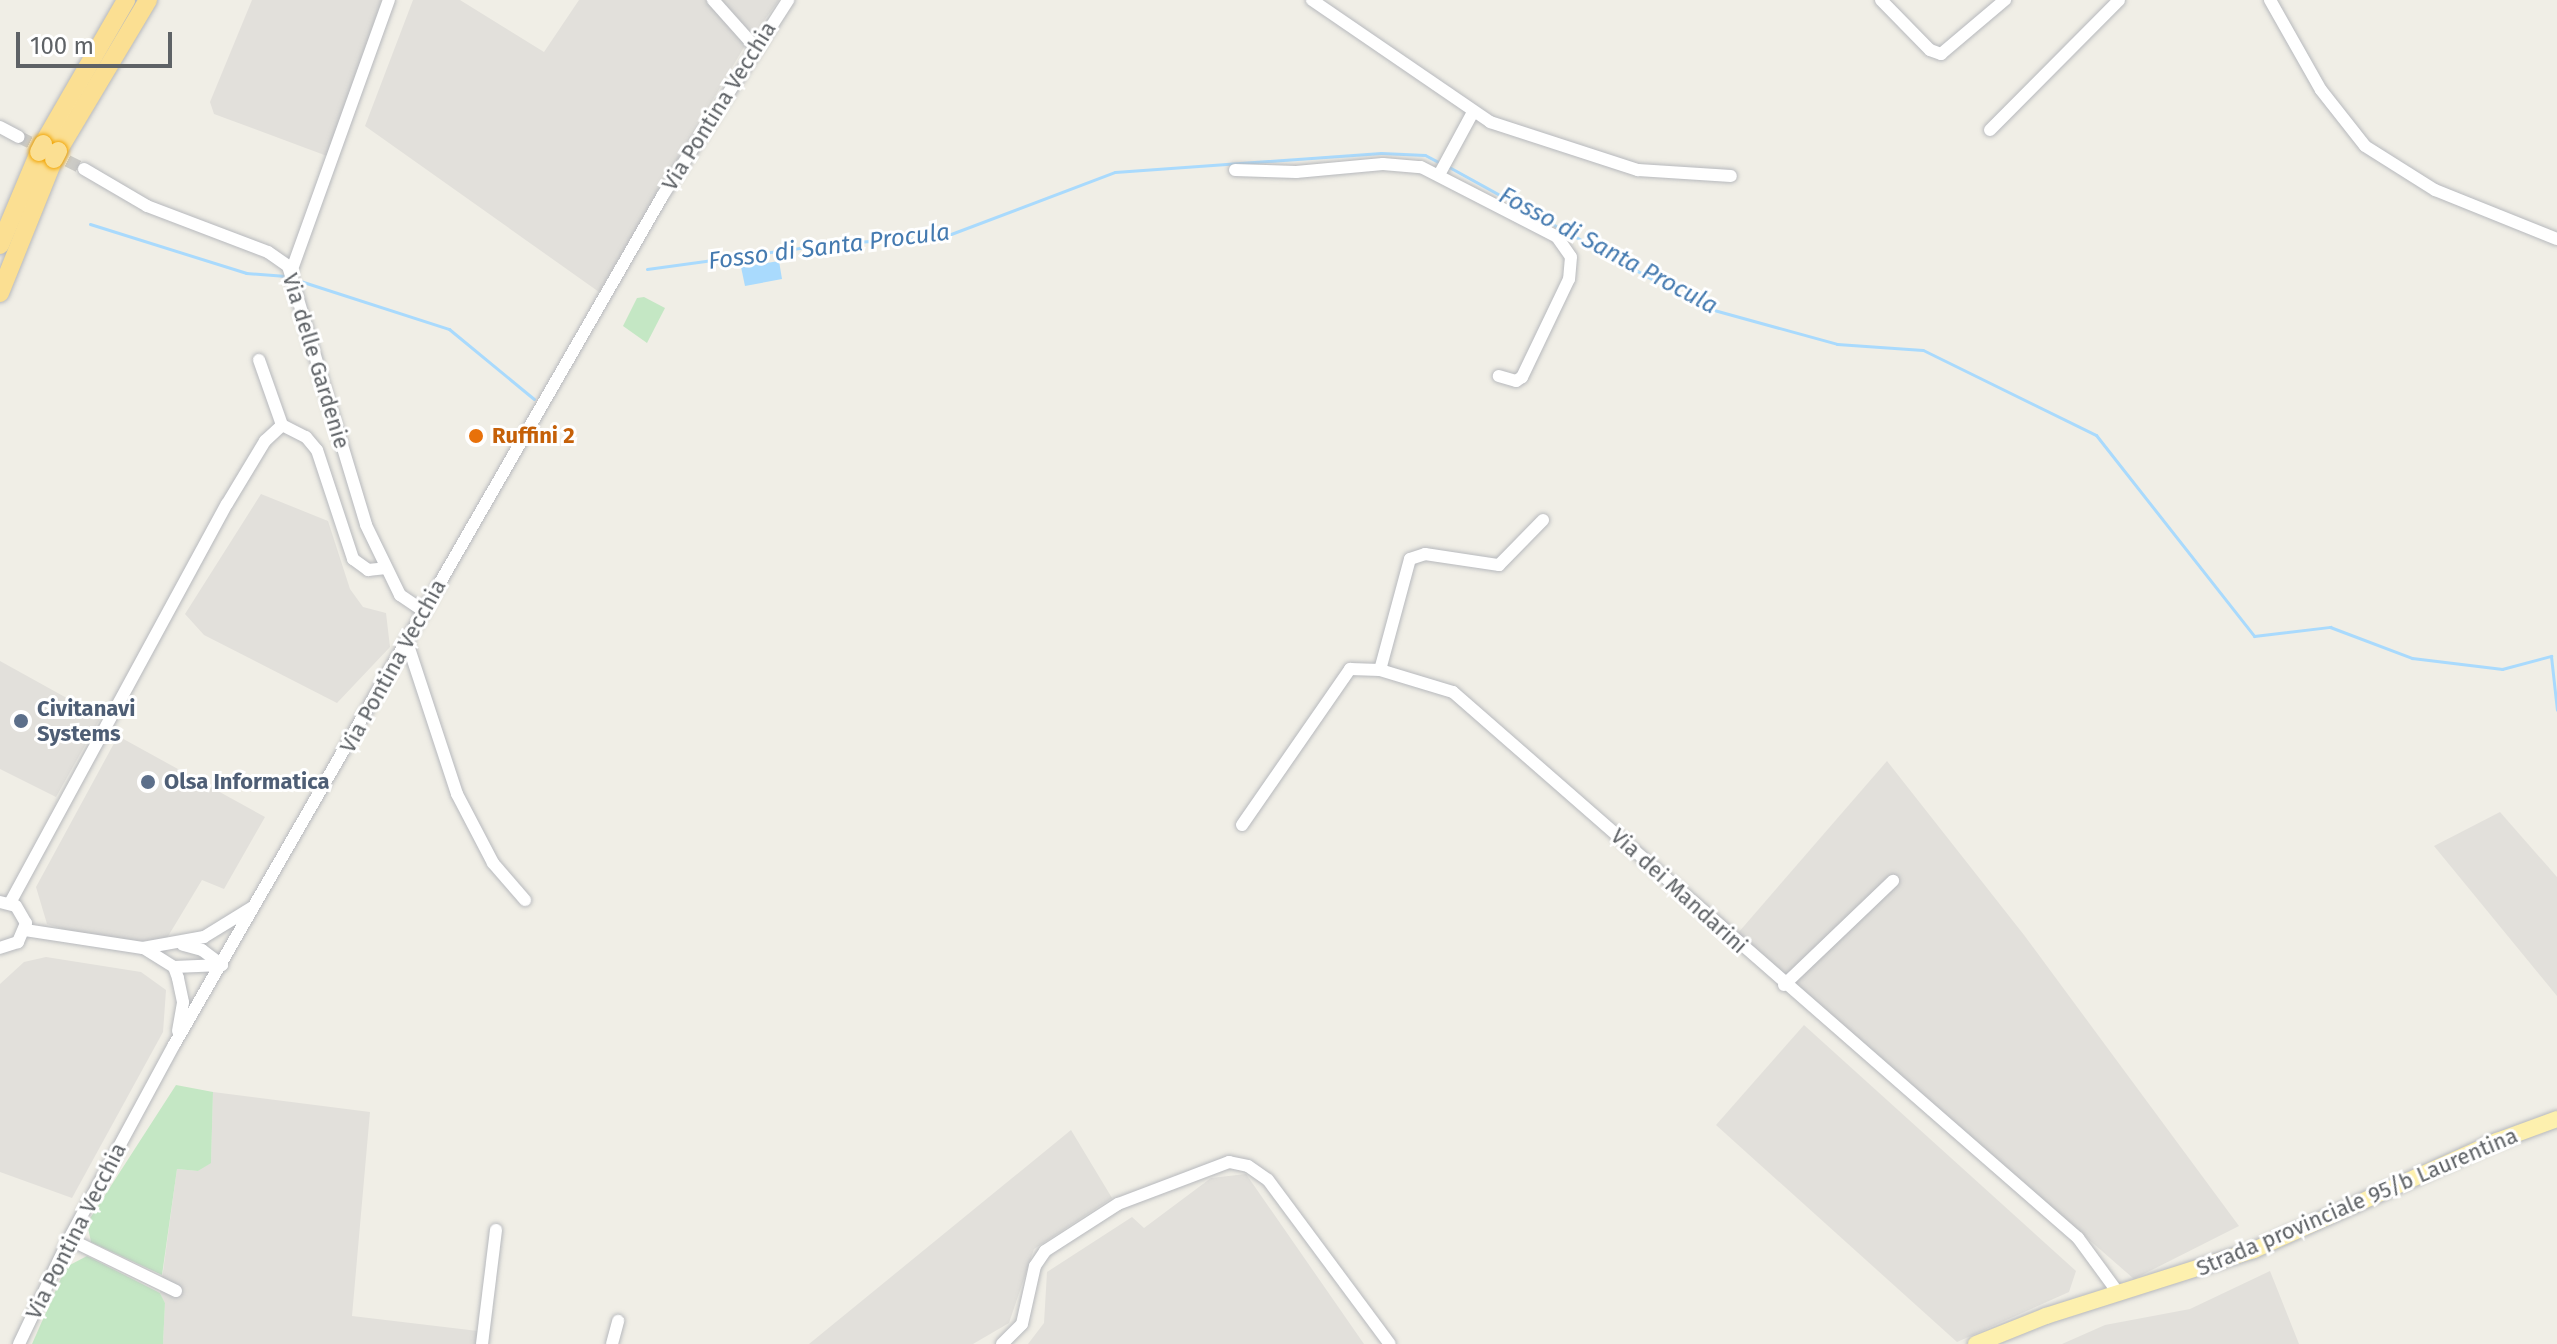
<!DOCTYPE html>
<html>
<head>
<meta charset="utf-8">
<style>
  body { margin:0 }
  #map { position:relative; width:2557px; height:1344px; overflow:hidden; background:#f0eee6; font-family:"Fira Sans",sans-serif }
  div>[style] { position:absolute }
  .industrial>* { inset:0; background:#e2e0db }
  .green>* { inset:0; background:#c4e7c4 }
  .water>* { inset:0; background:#a9dafd }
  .stream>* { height:3px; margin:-1.5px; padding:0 1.5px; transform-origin:1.5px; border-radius:1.5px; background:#a9dafd }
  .minor-tunnel>* { height:12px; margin-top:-6px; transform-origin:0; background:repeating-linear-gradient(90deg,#cccbc6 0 12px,transparent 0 18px) }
  .roads { filter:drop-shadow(0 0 2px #b7b9bd) drop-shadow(0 0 2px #b7b9bd) }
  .minor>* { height:12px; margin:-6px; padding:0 6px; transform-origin:6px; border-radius:6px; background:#fff }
  .major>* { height:16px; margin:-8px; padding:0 8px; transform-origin:8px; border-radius:8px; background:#fdf0ae }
  .highway>* { height:18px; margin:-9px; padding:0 9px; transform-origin:9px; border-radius:9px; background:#fbdf92 }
  .bridges { filter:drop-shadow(0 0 2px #f1a505) drop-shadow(0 0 2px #f1a505) }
  .highway-bridge>* { height:18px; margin:-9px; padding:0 9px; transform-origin:9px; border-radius:9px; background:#fbdf92 }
  .dots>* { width:22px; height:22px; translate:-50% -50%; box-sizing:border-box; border:4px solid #fff; border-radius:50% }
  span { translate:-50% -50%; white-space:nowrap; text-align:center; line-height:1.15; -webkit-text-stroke:6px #fff; paint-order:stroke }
  .street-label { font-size:22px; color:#5e6266 }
  .food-label { font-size:22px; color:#c56008; font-weight:700 }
  .left { translate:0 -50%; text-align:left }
  .service-label { font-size:22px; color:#4e5e75; font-weight:700 }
  .water-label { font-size:24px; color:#447ab0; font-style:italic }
  .scale { position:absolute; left:16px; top:32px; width:156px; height:36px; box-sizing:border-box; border:4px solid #5e6266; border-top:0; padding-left:10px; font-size:24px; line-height:28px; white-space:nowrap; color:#5e6266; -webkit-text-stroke:6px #fff; paint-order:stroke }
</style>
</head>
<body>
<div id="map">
  <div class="industrial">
    <i style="clip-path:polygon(252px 0,382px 0,327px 156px,214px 114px,210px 102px)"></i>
    <i style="clip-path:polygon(413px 0,460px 0,544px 52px,579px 0,779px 0,743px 49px,599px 292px,365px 126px)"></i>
    <i style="clip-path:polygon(261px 494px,328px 521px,350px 589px,363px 607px,386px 613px,390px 647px,337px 703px,204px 635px,185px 614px)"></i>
    <i style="clip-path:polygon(0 661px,101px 717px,56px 797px,0 769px)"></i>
    <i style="clip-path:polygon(118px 736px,265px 817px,224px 889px,202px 880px,167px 938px,114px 945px,47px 924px,36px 887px)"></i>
    <i style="clip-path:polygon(1887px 761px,2024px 935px,2239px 1226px,2134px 1279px,1738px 933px)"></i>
    <i style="clip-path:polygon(2500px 812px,2557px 877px,2557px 996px,2434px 846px)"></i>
    <i style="clip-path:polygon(46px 957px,141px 972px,166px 990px,163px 1032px,72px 1198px,0 1172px,0 984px,24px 962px)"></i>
    <i style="clip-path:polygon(1804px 1025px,2076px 1271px,2069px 1292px,1957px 1342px,1716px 1125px)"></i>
    <i style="clip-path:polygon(213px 1092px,370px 1112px,352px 1316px,478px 1331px,477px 1344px,163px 1344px,165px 1303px,160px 1293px,177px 1169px,198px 1171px,211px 1162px)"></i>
    <i style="clip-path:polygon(1071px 1130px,1112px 1198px,1034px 1249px,1009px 1323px,973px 1344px,809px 1344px)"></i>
    <i style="clip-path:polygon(1246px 1174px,1364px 1344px,1028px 1344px,1044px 1323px,1047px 1272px,1132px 1217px,1144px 1228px,1211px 1178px)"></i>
    <i style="clip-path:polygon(2270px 1271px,2299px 1344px,2062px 1344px,2105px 1325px,2190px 1309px)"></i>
  </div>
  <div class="green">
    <i style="clip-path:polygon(644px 297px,665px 308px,647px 343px,623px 326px,637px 298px)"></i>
    <i style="clip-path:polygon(176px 1085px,213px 1092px,211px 1163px,198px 1171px,177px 1169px,162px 1275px,91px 1242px,87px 1223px)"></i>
    <i style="clip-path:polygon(87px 1256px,160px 1293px,165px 1303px,163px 1344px,32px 1344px,66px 1267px)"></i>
  </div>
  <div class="water">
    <i style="clip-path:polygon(779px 261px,782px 279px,745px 286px,741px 267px)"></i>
  </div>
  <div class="stream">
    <i style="left:1449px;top:167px;width:290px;rotate:28.9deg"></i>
    <i style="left:1703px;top:307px;width:139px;rotate:15.4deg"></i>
    <i style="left:1837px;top:344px;width:86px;rotate:4deg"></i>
    <i style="left:1923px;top:350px;width:193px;rotate:26.2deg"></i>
    <i style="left:2096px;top:435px;width:256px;rotate:51.8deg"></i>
    <i style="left:2254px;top:636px;width:77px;rotate:-6.8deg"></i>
    <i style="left:2330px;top:627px;width:88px;rotate:20.7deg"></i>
    <i style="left:2412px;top:658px;width:91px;rotate:7deg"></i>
    <i style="left:2502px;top:669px;width:51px;rotate:-14.9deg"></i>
    <i style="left:2551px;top:656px;width:54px;rotate:83.7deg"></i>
    <i style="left:90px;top:224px;width:164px;rotate:17.4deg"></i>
    <i style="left:246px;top:273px;width:40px;rotate:4.3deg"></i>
    <i style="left:647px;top:269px;width:191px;rotate:-7.8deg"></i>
    <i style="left:836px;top:243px;width:107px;rotate:-3.2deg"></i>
    <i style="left:943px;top:237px;width:184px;rotate:-20.7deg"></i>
    <i style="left:1115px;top:172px;width:267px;rotate:-4.1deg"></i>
    <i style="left:1381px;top:153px;width:44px;rotate:2.6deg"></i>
    <i style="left:1425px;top:155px;width:19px;rotate:28deg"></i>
    <i style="left:297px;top:280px;width:160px;rotate:17.9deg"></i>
    <i style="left:449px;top:329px;width:110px;rotate:39.5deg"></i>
  </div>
  <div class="minor-tunnel">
    <i style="left:19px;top:137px;width:72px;rotate:26.2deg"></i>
  </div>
  <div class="roads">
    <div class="minor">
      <i style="left:713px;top:0;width:63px;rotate:48.2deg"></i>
      <i style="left:1312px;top:0;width:216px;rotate:34.4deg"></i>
      <i style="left:1490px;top:122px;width:156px;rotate:18deg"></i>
      <i style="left:1638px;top:170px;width:93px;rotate:3.7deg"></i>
      <i style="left:1881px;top:0;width:70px;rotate:45.6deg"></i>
      <i style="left:1930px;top:50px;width:12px;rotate:20deg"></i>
      <i style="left:1941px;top:54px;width:84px;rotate:-40.2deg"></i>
      <i style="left:2270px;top:0;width:103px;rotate:60.5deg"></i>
      <i style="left:2321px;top:90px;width:71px;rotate:51.8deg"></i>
      <i style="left:2365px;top:146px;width:83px;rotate:32.2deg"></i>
      <i style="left:2435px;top:190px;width:131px;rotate:21.9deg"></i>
      <i style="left:0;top:127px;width:21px;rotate:28deg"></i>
      <i style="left:1990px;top:130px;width:183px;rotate:-45.2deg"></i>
      <i style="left:84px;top:169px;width:73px;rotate:30.4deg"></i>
      <i style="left:147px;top:206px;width:129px;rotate:20.8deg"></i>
      <i style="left:268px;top:252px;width:24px;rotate:35deg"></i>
      <i style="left:288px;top:266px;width:270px;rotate:73.2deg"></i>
      <i style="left:366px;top:525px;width:78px;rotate:64.1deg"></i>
      <i style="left:400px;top:595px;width:29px;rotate:34deg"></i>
      <i style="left:1235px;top:170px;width:61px;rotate:1.9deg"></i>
      <i style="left:1296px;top:172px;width:87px;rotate:-5.3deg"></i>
      <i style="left:1383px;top:164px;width:38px;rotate:5deg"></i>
      <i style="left:1421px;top:167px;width:153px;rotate:27.2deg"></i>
      <i style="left:1557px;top:237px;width:24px;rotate:55deg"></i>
      <i style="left:1571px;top:257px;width:22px;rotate:95deg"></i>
      <i style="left:1569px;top:279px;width:109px;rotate:115.6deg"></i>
      <i style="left:1522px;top:377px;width:7px;rotate:146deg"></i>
      <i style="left:1516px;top:381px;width:18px;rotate:-164deg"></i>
      <i style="left:1440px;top:173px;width:69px;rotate:-61.6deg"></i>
      <i style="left:291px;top:272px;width:289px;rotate:-70.2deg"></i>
      <i style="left:259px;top:360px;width:69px;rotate:70.5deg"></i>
      <i style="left:407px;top:642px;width:160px;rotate:71.8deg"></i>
      <i style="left:457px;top:794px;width:78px;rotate:62.4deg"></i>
      <i style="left:493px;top:863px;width:49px;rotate:49.1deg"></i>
      <i style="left:1380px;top:670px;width:115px;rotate:-74.9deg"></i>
      <i style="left:1410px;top:559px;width:16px;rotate:-18deg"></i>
      <i style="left:1425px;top:554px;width:75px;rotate:8.5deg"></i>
      <i style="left:1499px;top:565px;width:63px;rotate:-45.6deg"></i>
      <i style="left:1242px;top:825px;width:190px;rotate:-55.3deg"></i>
      <i style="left:1350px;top:669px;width:30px;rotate:2deg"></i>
      <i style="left:1380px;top:670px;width:76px;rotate:16.8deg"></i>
      <i style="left:1453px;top:692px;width:830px;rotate:41.14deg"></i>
      <i style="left:2078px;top:1238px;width:69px;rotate:53.8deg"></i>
      <i style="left:0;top:902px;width:16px;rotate:14deg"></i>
      <i style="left:16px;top:906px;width:20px;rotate:60deg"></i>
      <i style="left:26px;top:923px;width:21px;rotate:113deg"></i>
      <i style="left:18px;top:942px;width:19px;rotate:162deg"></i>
      <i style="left:10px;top:903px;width:454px;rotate:-61.5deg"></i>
      <i style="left:227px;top:504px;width:74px;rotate:-58.9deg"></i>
      <i style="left:265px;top:441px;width:23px;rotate:-43deg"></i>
      <i style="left:282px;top:425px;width:27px;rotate:27deg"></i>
      <i style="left:306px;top:437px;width:17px;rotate:50deg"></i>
      <i style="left:317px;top:450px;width:115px;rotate:71.7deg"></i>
      <i style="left:353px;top:559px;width:19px;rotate:36deg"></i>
      <i style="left:368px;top:570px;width:18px;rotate:-6deg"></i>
      <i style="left:25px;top:930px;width:119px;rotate:8.7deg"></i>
      <i style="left:174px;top:967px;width:48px;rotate:-2.4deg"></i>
      <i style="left:222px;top:965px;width:25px;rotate:-143deg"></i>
      <i style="left:202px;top:950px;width:20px;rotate:-165deg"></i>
      <i style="left:1784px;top:985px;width:151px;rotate:-43.7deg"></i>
      <i style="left:178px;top:1031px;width:29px;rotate:-80deg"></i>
      <i style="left:183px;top:1002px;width:25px;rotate:-102deg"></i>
      <i style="left:178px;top:978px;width:12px;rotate:-110deg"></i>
      <i style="left:174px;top:967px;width:36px;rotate:-148deg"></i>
      <i style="left:143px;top:948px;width:62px;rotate:-10.2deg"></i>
      <i style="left:204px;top:937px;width:57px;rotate:-31.5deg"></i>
      <i style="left:69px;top:1239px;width:119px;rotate:25.9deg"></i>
      <i style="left:19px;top:1344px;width:116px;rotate:-64.5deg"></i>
      <i style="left:69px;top:1239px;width:221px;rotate:-61.6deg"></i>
      <i style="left:174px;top:1045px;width:981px;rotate:-60.09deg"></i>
      <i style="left:663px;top:195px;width:232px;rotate:-57.3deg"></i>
      <i style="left:482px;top:1344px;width:115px;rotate:-83deg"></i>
      <i style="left:612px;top:1344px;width:24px;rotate:-75deg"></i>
      <i style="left:1002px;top:1344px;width:28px;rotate:-45deg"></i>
      <i style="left:1022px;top:1324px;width:59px;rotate:-77.4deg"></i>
      <i style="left:1035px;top:1266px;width:18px;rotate:-56deg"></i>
      <i style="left:1045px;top:1251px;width:87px;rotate:-32.8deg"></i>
      <i style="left:1118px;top:1204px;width:119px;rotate:-20.7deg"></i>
      <i style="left:1229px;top:1162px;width:19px;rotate:12deg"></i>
      <i style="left:1248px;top:1166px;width:24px;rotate:35deg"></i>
      <i style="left:1268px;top:1180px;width:204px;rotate:53.4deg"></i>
    </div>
    <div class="major">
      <i style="left:1976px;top:1344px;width:75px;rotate:-21.8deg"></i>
      <i style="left:2046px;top:1316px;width:218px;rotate:-17.6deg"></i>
      <i style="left:2254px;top:1250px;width:266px;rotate:-24.2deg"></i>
      <i style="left:2497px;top:1141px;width:64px;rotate:-20.1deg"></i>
    </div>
    <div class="highway">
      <i style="left:43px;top:144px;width:166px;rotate:-60deg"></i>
      <i style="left:58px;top:151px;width:176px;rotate:-59.2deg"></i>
      <i style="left:0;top:245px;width:101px;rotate:-67.2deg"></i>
      <i style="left:0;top:293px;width:144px;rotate:-68.1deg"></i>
    </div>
  </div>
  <div class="bridges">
    <div class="highway-bridge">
      <i style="left:39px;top:152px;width:9px;rotate:-63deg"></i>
      <i style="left:54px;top:159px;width:9px;rotate:-63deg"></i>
    </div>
  </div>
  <div class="dots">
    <i style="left:476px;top:436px;background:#e8710a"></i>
    <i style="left:21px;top:721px;background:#5c6f8a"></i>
    <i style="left:148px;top:782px;background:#5c6f8a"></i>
  </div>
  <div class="street-label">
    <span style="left:719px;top:106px;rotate:-58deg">Via Pontina Vecchia</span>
    <span style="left:316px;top:361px;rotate:73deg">Via delle Gardenie</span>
    <span style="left:393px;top:666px;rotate:-61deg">Via Pontina Vecchia</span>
    <span style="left:1679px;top:891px;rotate:42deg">Via dei Mandarini</span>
    <span style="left:2357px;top:1202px;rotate:-23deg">Strada provinciale 95/b Laurentina</span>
    <span style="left:76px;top:1231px;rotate:-63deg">Via Pontina Vecchia</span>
  </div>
  <div class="food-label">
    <span class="left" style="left:492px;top:436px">Ruffini 2</span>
  </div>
  <div class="service-label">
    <span class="left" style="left:37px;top:721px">Civitanavi<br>Systems</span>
    <span class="left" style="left:164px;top:782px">Olsa Informatica</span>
  </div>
  <div class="water-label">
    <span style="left:829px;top:247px;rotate:-7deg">Fosso di Santa Procula</span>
    <span style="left:1608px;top:251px;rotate:28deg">Fosso di Santa Procula</span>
  </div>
  <div class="scale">100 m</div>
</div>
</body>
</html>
